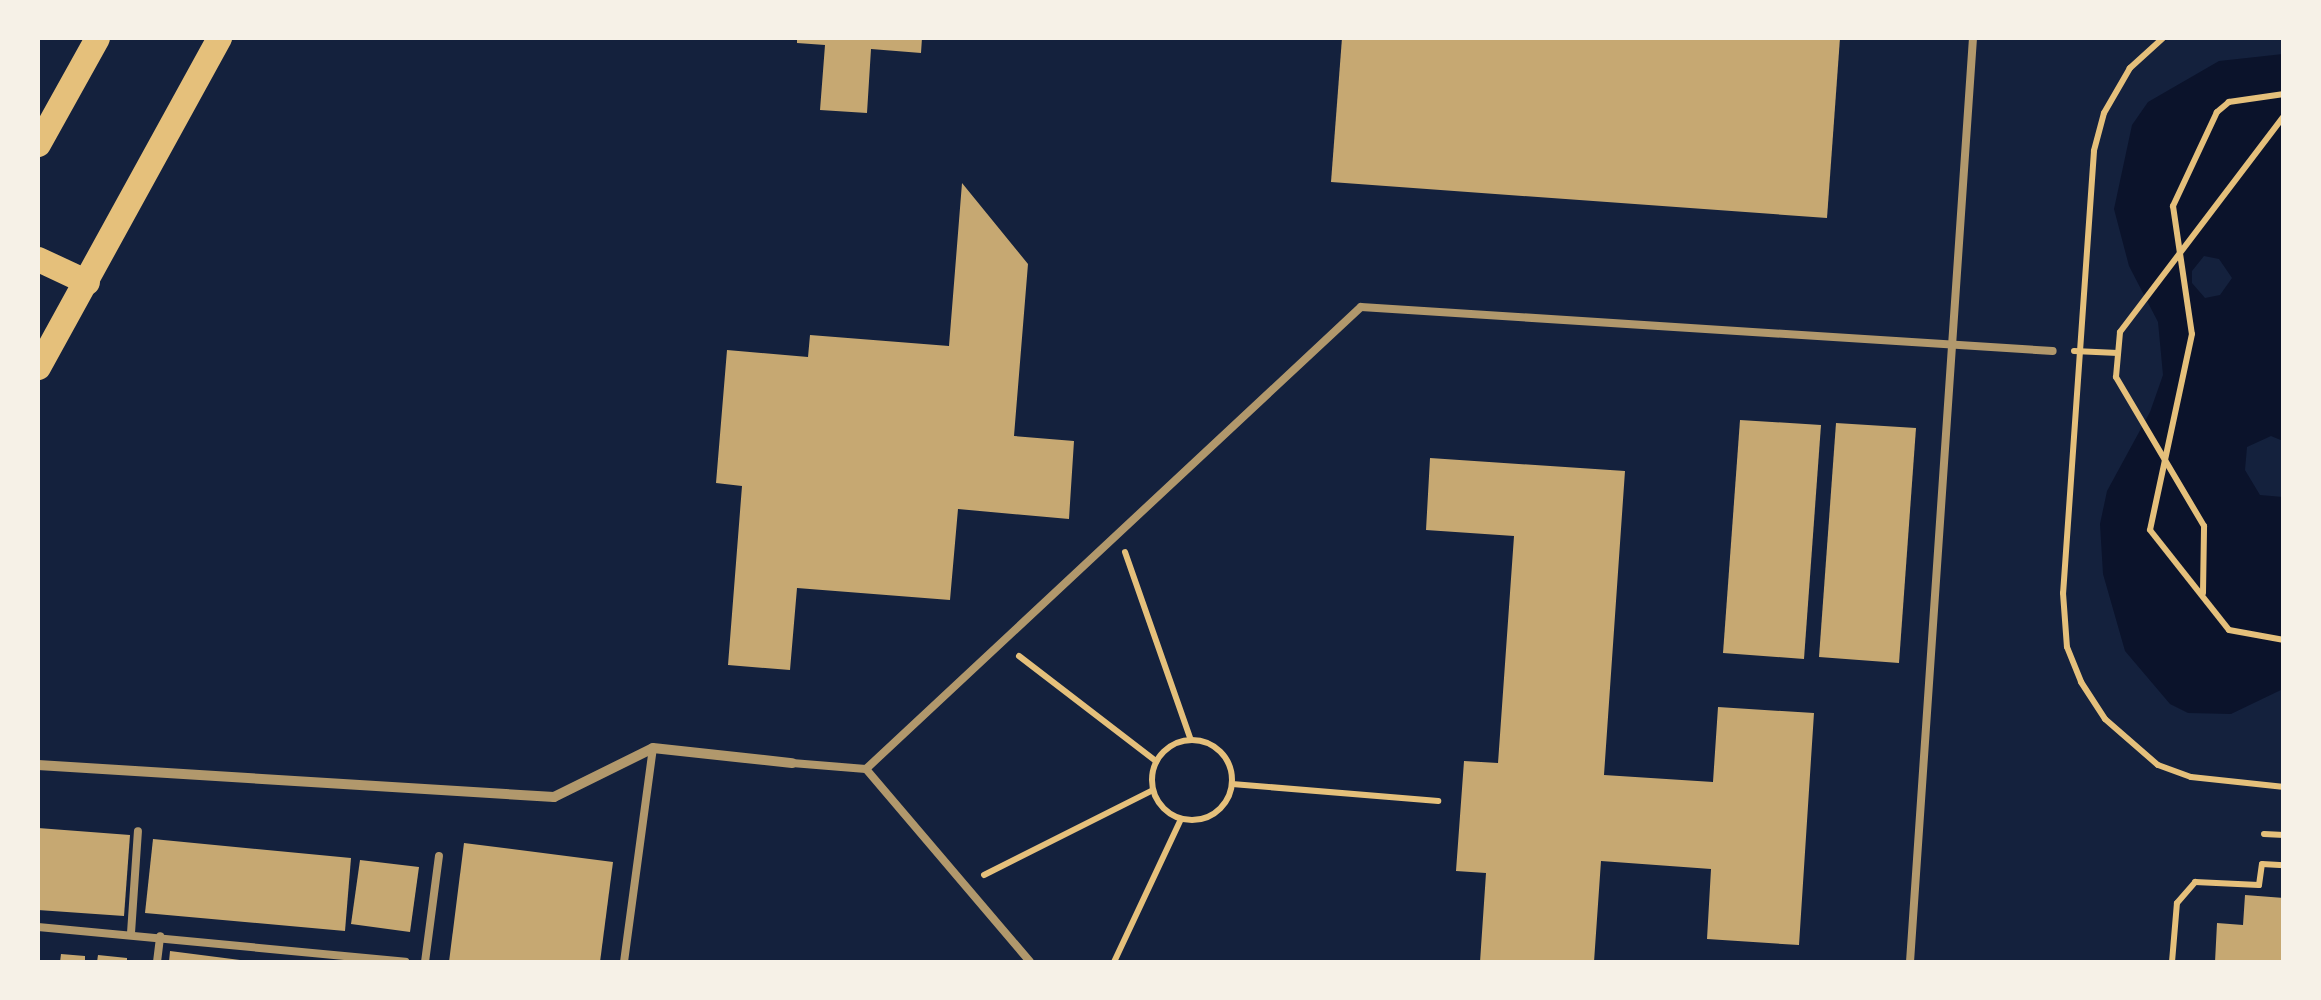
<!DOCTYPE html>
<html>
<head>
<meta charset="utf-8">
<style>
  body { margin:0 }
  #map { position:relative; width:2321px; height:1000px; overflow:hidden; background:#14213d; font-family:Ubuntu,sans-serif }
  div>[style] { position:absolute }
  .water>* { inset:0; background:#0b132b }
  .building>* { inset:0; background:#c6a872 }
  .path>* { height:6px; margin:-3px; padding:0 3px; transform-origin:3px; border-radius:3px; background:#e5c07b }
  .path>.ring { margin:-3px; padding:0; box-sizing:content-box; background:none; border:6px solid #e5c07b; border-radius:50% }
  .service>* { height:8px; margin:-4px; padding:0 4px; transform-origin:4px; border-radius:4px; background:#b1986c }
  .minor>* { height:10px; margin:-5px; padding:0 5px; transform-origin:5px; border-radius:5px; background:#b1986c }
  .primary>* { height:25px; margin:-12.5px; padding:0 12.5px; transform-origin:12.5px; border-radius:12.5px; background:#e5c07b }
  span { translate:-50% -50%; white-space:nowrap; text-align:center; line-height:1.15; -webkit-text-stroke:8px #f6f1e7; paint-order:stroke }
  .frame { position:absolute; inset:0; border:40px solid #f6f1e7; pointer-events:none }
</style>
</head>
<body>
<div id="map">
  <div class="water">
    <i style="clip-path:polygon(evenodd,2283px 54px,2283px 441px,2271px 436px,2247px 447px,2245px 470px,2260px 495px,2283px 497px,2283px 689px,2231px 714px,2188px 713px,2170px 704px,2125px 651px,2103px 574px,2100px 524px,2107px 491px,2150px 412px,2163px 375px,2158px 322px,2129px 266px,2114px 209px,2132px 125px,2148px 102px,2219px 61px,2283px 54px,2204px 256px,2219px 259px,2232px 278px,2220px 295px,2205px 298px,2192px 283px,2192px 271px,2204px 256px)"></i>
  </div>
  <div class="building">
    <i style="clip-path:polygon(797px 38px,922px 38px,921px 53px,871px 49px,867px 113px,820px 110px,825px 45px,797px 43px)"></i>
    <i style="clip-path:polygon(1342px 38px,1840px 38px,1827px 218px,1331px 182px)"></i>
    <i style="clip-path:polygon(962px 183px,1028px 264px,1014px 436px,1074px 441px,1069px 519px,958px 509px,950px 600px,797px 588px,790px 670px,728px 665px,742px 486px,716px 483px,727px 350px,808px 357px,810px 335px,949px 346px)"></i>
    <i style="clip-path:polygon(1740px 420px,1821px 425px,1804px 659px,1723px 653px)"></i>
    <i style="clip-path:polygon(1836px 423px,1916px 428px,1899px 663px,1819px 657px)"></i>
    <i style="clip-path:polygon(1430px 458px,1625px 471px,1604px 775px,1713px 782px,1718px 707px,1814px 713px,1799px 945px,1707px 939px,1711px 869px,1601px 861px,1594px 962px,1480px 962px,1486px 873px,1456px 871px,1464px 761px,1498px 763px,1514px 536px,1426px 530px)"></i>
    <i style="clip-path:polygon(38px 828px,130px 835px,124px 916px,38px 910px)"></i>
    <i style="clip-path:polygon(153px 839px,351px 858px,345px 931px,145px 913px)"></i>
    <i style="clip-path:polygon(464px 843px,613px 862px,600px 962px,449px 962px)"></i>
    <i style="clip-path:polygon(360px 860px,419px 867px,410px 932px,351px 924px)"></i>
    <i style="clip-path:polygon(2245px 895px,2284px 898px,2284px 962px,2215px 962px,2217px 923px,2243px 925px)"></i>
    <i style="clip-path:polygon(170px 951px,240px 960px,240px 962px,169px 962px)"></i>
    <i style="clip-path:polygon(61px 954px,85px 956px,85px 962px,60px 962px)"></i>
    <i style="clip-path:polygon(98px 955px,127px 958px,127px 962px,97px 962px)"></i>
  </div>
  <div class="path">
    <i style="left:2163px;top:38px;width:45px;rotate:137.7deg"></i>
    <i style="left:2130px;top:68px;width:52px;rotate:120deg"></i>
    <i style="left:2104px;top:113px;width:39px;rotate:105deg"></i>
    <i style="left:2094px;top:151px;width:443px;rotate:94deg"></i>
    <i style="left:2063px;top:593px;width:54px;rotate:85.8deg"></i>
    <i style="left:2067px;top:647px;width:38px;rotate:68deg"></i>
    <i style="left:2081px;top:682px;width:44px;rotate:57deg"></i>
    <i style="left:2105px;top:719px;width:70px;rotate:41deg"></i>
    <i style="left:2158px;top:765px;width:35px;rotate:20deg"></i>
    <i style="left:2191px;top:777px;width:94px;rotate:6.1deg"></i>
    <i style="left:2284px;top:94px;width:56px;rotate:171.7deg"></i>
    <i style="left:2229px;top:102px;width:16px;rotate:140deg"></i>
    <i style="left:2217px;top:112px;width:104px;rotate:115.1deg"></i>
    <i style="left:2173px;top:206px;width:129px;rotate:81.6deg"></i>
    <i style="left:2192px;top:334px;width:200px;rotate:102.1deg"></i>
    <i style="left:2150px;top:530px;width:127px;rotate:51.7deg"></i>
    <i style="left:2229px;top:630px;width:56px;rotate:10.3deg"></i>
    <i style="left:2074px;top:351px;width:44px;rotate:2.6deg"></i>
    <i style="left:1125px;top:552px;width:199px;rotate:70.7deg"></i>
    <i style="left:2203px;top:593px;width:67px;rotate:-89.1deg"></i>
    <i style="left:2204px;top:526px;width:173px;rotate:-120.6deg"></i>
    <i style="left:2116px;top:377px;width:45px;rotate:-84.9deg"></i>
    <i style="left:2120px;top:332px;width:271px;rotate:-52.8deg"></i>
    <i style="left:1019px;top:656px;width:173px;rotate:37.5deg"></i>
    <i class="ring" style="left:1152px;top:740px;width:74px;height:74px"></i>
    <i style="left:1232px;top:784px;width:207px;rotate:4.7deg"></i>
    <i style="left:2264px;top:834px;width:20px;rotate:3deg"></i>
    <i style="left:984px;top:875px;width:189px;rotate:-26.7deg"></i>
    <i style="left:1114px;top:962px;width:158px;rotate:-64.9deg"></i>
    <i style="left:2172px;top:962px;width:59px;rotate:-85.2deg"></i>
    <i style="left:2177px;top:903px;width:28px;rotate:-49deg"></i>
    <i style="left:2195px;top:882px;width:64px;rotate:2.7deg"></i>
    <i style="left:2259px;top:885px;width:21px;rotate:-82deg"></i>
    <i style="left:2262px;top:864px;width:22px;rotate:3deg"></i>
  </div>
  <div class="service">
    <i style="left:792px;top:763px;width:74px;rotate:4.6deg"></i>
    <i style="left:866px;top:769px;width:253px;rotate:49.6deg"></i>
    <i style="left:866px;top:769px;width:677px;rotate:-43.03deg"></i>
    <i style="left:1361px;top:307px;width:693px;rotate:3.64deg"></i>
    <i style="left:38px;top:927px;width:369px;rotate:5.4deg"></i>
    <i style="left:131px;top:933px;width:102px;rotate:-86.1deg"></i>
    <i style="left:157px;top:962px;width:26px;rotate:-83deg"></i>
    <i style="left:425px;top:962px;width:107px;rotate:-82.5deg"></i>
    <i style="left:624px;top:962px;width:216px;rotate:-82.3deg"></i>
    <i style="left:1910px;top:962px;width:926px;rotate:-86.1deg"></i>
  </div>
  <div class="minor">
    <i style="left:38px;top:765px;width:517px;rotate:3.55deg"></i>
    <i style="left:554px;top:797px;width:110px;rotate:-26.3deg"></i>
    <i style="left:653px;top:748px;width:140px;rotate:6.2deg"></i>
  </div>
  <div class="primary">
    <i style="left:38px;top:144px;width:121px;rotate:-60.9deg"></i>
    <i style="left:38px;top:259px;width:54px;rotate:25.1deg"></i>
    <i style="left:38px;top:367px;width:376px;rotate:-61.2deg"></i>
  </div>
  <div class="frame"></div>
</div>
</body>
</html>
